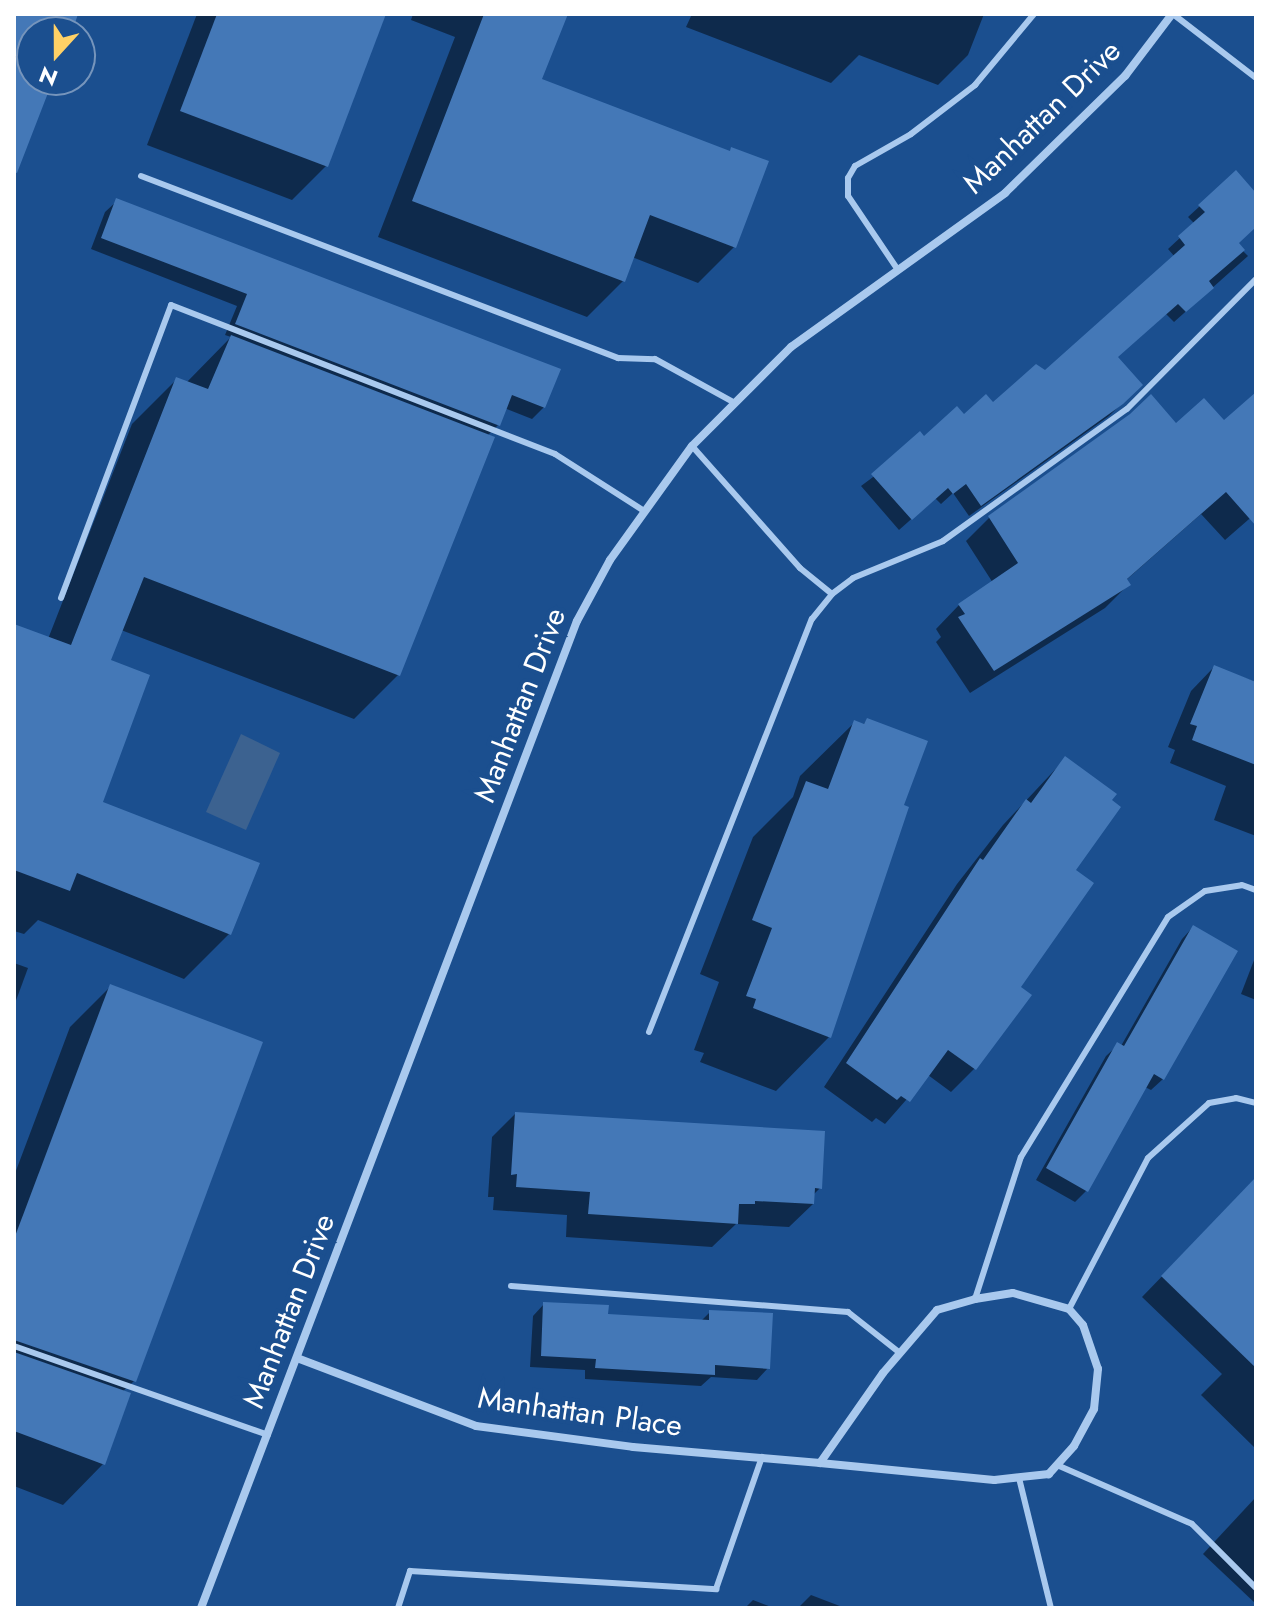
<!DOCTYPE html>
<html>
<head>
<meta charset="utf-8">
<style>
  body { margin:0 }
  #map { position:relative; width:1270px; height:1622px; overflow:hidden; background:#1b4f8f; font-family:Jost,sans-serif }
  div>[style] { position:absolute }
  .water>* { inset:0; background:#3c6290 }
  .shadow>* { inset:0; background:#0007 }
  .building>* { inset:0; background:#4478b7 }
  .service>* { height:6px; margin:-3px; padding:0 3px; transform-origin:3px; border-radius:3px; background:#a9c9ee }
  .minor>* { height:8px; margin:-4px; padding:0 4px; transform-origin:4px; border-radius:4px; background:#a9c9ee }
  span { translate:-50% -50%; white-space:nowrap; text-align:center; line-height:1.15; -webkit-text-stroke:8px #1b4f8f; paint-order:stroke }
  .street-label { font-size:30px; color:#fff }
  .frame { position:absolute; inset:0; border:16px solid #fff; pointer-events:none }
  .north { position:absolute; left:16px; top:16px; width:80px; height:80px; box-sizing:border-box; background:#1b4f8f; border:2px solid #7695bc; border-radius:50%; rotate:201deg; font-size:22px; font-weight:700; line-height:32px; text-align:center; color:#fff }
  .north::after { content:''; display:block; margin:auto; width:28px; height:36px; background:#ffd166; clip-path:polygon(50% 0,100% 100%,50% 72%,0 100%) }
</style>
</head>
<body>
<div id="map">
  <div class="water">
    <i style="clip-path:polygon(241px 734px,280px 753px,246px 830px,206px 812px)"></i>
  </div>
  <div class="shadow">
    <i style="clip-path:polygon(197px 14px,384px 14px,326px 166px,292px 200px,147px 145px)"></i>
    <i style="clip-path:polygon(413px 14px,566px 14px,539px 80px,729px 153px,734px 247px,698px 283px,632px 257px,623px 281px,587px 317px,378px 237px,455px 37px,411px 20px)"></i>
    <i style="clip-path:polygon(692px 14px,984px 14px,968px 55px,938px 85px,859px 55px,831px 83px,686px 27px)"></i>
    <i style="clip-path:polygon(1236px 173px,1256px 196px,1256px 226px,1236px 244px,1248px 256px,1174px 322px,1166px 314px,1116px 357px,1140px 385px,1109px 416px,969px 516px,953px 493px,941px 504px,935px 498px,899px 530px,861px 486px,924px 439px,993px 405px,1045px 373px,1175px 257px,1168px 249px,1195px 224px,1188px 217px)"></i>
    <i style="clip-path:polygon(117px 201px,544px 407px,532px 419px,504px 408px,498px 425px,487px 436px,399px 674px,354px 719px,121px 630px,109px 661px,101px 803px,229px 934px,184px 979px,38px 920px,24px 934px,14px 931px,14px 626px,48px 639px,132px 424px,177px 379px,186px 383px,231px 337px,225px 335px,237px 306px,91px 249px,105px 212px)"></i>
    <i style="clip-path:polygon(1256px 394px,1256px 513px,1225px 540px,1201px 514px,1125px 581px,1128px 585px,1105px 608px,970px 693px,936px 642px,941px 637px,936px 629px,959px 605px,993px 583px,966px 541px,989px 518px,1132px 416px,1176px 426px,1224px 423px)"></i>
    <i style="clip-path:polygon(1214px 667px,1256px 682px,1256px 836px,1214px 820px,1226px 786px,1170px 763px,1175px 750px,1168px 747px,1191px 691px)"></i>
    <i style="clip-path:polygon(867px 720px,901px 806px,829px 1037px,776px 1091px,700px 1062px,704px 1053px,694px 1050px,719px 982px,700px 974px,753px 837px,793px 797px,800px 776px,854px 723px,862px 726px)"></i>
    <i style="clip-path:polygon(1065px 759px,1018px 987px,974px 1069px,951px 1092px,928px 1075px,885px 1124px,876px 1118px,872px 1122px,824px 1087px,957px 884px,1003px 825px)"></i>
    <i style="clip-path:polygon(1193px 927px,1163px 1079px,1151px 1090px,1145px 1087px,1086px 1191px,1075px 1202px,1036px 1180px,1106px 1056px,1118px 1045px,1121px 1046px,1182px 939px)"></i>
    <i style="clip-path:polygon(1256px 955px,1256px 1000px,1241px 994px)"></i>
    <i style="clip-path:polygon(14px 963px,28px 968px,14px 1006px)"></i>
    <i style="clip-path:polygon(111px 986px,134px 1381px,122px 1392px,103px 1464px,63px 1505px,14px 1486px,14px 1176px,70px 1027px)"></i>
    <i style="clip-path:polygon(515px 1114px,820px 1188px,813px 1195px,813px 1204px,789px 1227px,736px 1224px,712px 1247px,566px 1237px,567px 1215px,493px 1210px,494px 1197px,488px 1197px,492px 1137px)"></i>
    <i style="clip-path:polygon(1256px 1190px,1256px 1449px,1201px 1395px,1222px 1374px,1142px 1297px,1231px 1205px)"></i>
    <i style="clip-path:polygon(544px 1304px,606px 1315px,701px 1321px,710px 1312px,768px 1368px,757px 1380px,711px 1377px,701px 1386px,585px 1379px,585px 1370px,530px 1367px,533px 1316px)"></i>
    <i style="clip-path:polygon(1256px 1497px,1256px 1604px,1203px 1554px)"></i>
    <i style="clip-path:polygon(811px 1595px,845px 1608px,798px 1608px)"></i>
    <i style="clip-path:polygon(753px 1600px,774px 1608px,745px 1608px)"></i>
  </div>
  <div class="building">
    <i style="clip-path:polygon(14px 14px,78px 14px,72px 32px,32px 32px,32px 80px,53px 80px,17px 173px,14px 172px)"></i>
    <i style="clip-path:polygon(217px 14px,386px 14px,328px 167px,180px 111px)"></i>
    <i style="clip-path:polygon(484px 14px,568px 14px,542px 79px,730px 151px,731px 147px,769px 161px,736px 248px,650px 215px,625px 282px,412px 201px)"></i>
    <i style="clip-path:polygon(1236px 170px,1256px 193px,1256px 227px,1239px 243px,1245px 250px,1209px 281px,1214px 288px,1186px 312px,1178px 304px,1118px 357px,1143px 385px,1123px 404px,981px 506px,966px 484px,953px 494px,948px 488px,912px 520px,871px 474px,920px 431px,924px 436px,957px 406px,964px 414px,986px 394px,993px 402px,1036px 364px,1045px 370px,1185px 245px,1178px 236px,1205px 212px,1198px 205px)"></i>
    <i style="clip-path:polygon(116px 198px,561px 369px,545px 408px,512px 395px,500px 426px,235px 324px,247px 294px,101px 238px)"></i>
    <i style="clip-path:polygon(231px 335px,495px 437px,400px 676px,144px 577px,111px 660px,150px 675px,103px 802px,260px 863px,231px 935px,77px 873px,70px 891px,14px 870px,14px 624px,71px 645px,176px 377px,208px 389px)"></i>
    <i style="clip-path:polygon(1256px 392px,1256px 526px,1226px 492px,1127px 579px,1131px 585px,994px 671px,958px 617px,965px 614px,958px 604px,1018px 563px,988px 516px,1130px 414px,1151px 394px,1176px 423px,1204px 398px,1224px 420px)"></i>
    <i style="clip-path:polygon(1214px 665px,1256px 682px,1256px 765px,1192px 740px,1197px 726px,1190px 724px)"></i>
    <i style="clip-path:polygon(867px 718px,928px 741px,904px 805px,909px 807px,831px 1038px,753px 1008px,756px 999px,746px 996px,772px 928px,752px 920px,806px 781px,828px 789px,854px 720px,864px 724px)"></i>
    <i style="clip-path:polygon(1065px 756px,1117px 794px,1112px 800px,1121px 807px,1076px 870px,1094px 883px,1021px 987px,1032px 995px,976px 1070px,948px 1050px,910px 1102px,901px 1096px,897px 1100px,846px 1063px,980px 858px,983px 860px,1026px 799px,1031px 803px)"></i>
    <i style="clip-path:polygon(1193px 925px,1238px 951px,1164px 1080px,1154px 1074px,1088px 1192px,1046px 1168px,1117px 1042px,1124px 1046px)"></i>
    <i style="clip-path:polygon(110px 984px,263px 1042px,136px 1382px,14px 1340px,14px 1239px)"></i>
    <i style="clip-path:polygon(515px 1112px,825px 1131px,822px 1189px,815px 1188px,814px 1204px,755px 1201px,755px 1204px,739px 1204px,738px 1224px,588px 1214px,590px 1192px,516px 1187px,517px 1174px,511px 1175px)"></i>
    <i style="clip-path:polygon(1256px 1177px,1256px 1368px,1161px 1276px)"></i>
    <i style="clip-path:polygon(543px 1302px,609px 1305px,608px 1314px,709px 1320px,709px 1310px,773px 1313px,770px 1369px,715px 1365px,715px 1375px,595px 1368px,596px 1359px,541px 1356px)"></i>
    <i style="clip-path:polygon(14px 1352px,131px 1393px,105px 1465px,14px 1431px)"></i>
  </div>
  <div class="service">
    <i style="left:1173px;top:14px;width:105px;rotate:37.6deg"></i>
    <i style="left:141px;top:176px;width:511px;rotate:20.88deg"></i>
    <i style="left:618px;top:358px;width:37px;rotate:2deg"></i>
    <i style="left:655px;top:359px;width:91px;rotate:28.8deg"></i>
    <i style="left:898px;top:270px;width:89px;rotate:-124deg"></i>
    <i style="left:848px;top:196px;width:18px;rotate:-90deg"></i>
    <i style="left:848px;top:178px;width:14px;rotate:-60deg"></i>
    <i style="left:855px;top:166px;width:64px;rotate:-29.7deg"></i>
    <i style="left:911px;top:134px;width:81px;rotate:-37.4deg"></i>
    <i style="left:975px;top:85px;width:92px;rotate:-50.3deg"></i>
    <i style="left:692px;top:446px;width:163px;rotate:48.5deg"></i>
    <i style="left:800px;top:568px;width:41px;rotate:39.1deg"></i>
    <i style="left:61px;top:598px;width:313px;rotate:-69.4deg"></i>
    <i style="left:171px;top:305px;width:412px;rotate:21.2deg"></i>
    <i style="left:555px;top:454px;width:106px;rotate:32.6deg"></i>
    <i style="left:649px;top:1032px;width:444px;rotate:-68.5deg"></i>
    <i style="left:812px;top:619px;width:32px;rotate:-51deg"></i>
    <i style="left:832px;top:594px;width:26px;rotate:-37deg"></i>
    <i style="left:853px;top:578px;width:97px;rotate:-22.3deg"></i>
    <i style="left:943px;top:541px;width:226px;rotate:-35.7deg"></i>
    <i style="left:1127px;top:409px;width:183px;rotate:-45.2deg"></i>
    <i style="left:511px;top:1286px;width:338px;rotate:4.4deg"></i>
    <i style="left:848px;top:1312px;width:66px;rotate:38.3deg"></i>
    <i style="left:975px;top:1299px;width:149px;rotate:-72.1deg"></i>
    <i style="left:1021px;top:1157px;width:281px;rotate:-58.5deg"></i>
    <i style="left:1168px;top:917px;width:45px;rotate:-35.1deg"></i>
    <i style="left:1205px;top:891px;width:37px;rotate:-9deg"></i>
    <i style="left:1242px;top:885px;width:15px;rotate:20deg"></i>
    <i style="left:1069px;top:1309px;width:170px;rotate:-62.4deg"></i>
    <i style="left:1148px;top:1158px;width:82px;rotate:-42deg"></i>
    <i style="left:1209px;top:1103px;width:27px;rotate:-10deg"></i>
    <i style="left:1236px;top:1098px;width:21px;rotate:14deg"></i>
    <i style="left:14px;top:1346px;width:269px;rotate:19.3deg"></i>
    <i style="left:1057px;top:1465px;width:147px;rotate:23.6deg"></i>
    <i style="left:1192px;top:1524px;width:91px;rotate:45deg"></i>
    <i style="left:1019px;top:1478px;width:134px;rotate:76.2deg"></i>
    <i style="left:398px;top:1608px;width:39px;rotate:-72deg"></i>
    <i style="left:410px;top:1571px;width:307px;rotate:3.4deg"></i>
    <i style="left:716px;top:1589px;width:140px;rotate:-70.8deg"></i>
  </div>
  <div class="minor">
    <i style="left:1013px;top:1293px;width:58px;rotate:15.9deg"></i>
    <i style="left:1069px;top:1309px;width:21px;rotate:49deg"></i>
    <i style="left:1083px;top:1325px;width:46px;rotate:71.2deg"></i>
    <i style="left:1098px;top:1369px;width:40px;rotate:95.7deg"></i>
    <i style="left:1094px;top:1409px;width:42px;rotate:118.4deg"></i>
    <i style="left:1074px;top:1446px;width:38px;rotate:132deg"></i>
    <i style="left:1049px;top:1474px;width:55px;rotate:173.8deg"></i>
    <i style="left:994px;top:1480px;width:175px;rotate:-174.4deg"></i>
    <i style="left:820px;top:1463px;width:110px;rotate:-55deg"></i>
    <i style="left:883px;top:1373px;width:83px;rotate:-49.4deg"></i>
    <i style="left:937px;top:1310px;width:40px;rotate:-16deg"></i>
    <i style="left:975px;top:1299px;width:38px;rotate:-9deg"></i>
    <i style="left:297px;top:1358px;width:191px;rotate:20.8deg"></i>
    <i style="left:476px;top:1426px;width:158px;rotate:7.6deg"></i>
    <i style="left:633px;top:1447px;width:188px;rotate:4.9deg"></i>
    <i style="left:201px;top:1608px;width:1056px;rotate:-69.15deg"></i>
    <i style="left:577px;top:621px;width:69px;rotate:-61.6deg"></i>
    <i style="left:610px;top:560px;width:140px;rotate:-54.3deg"></i>
    <i style="left:692px;top:446px;width:140px;rotate:-45deg"></i>
    <i style="left:791px;top:347px;width:264px;rotate:-35.7deg"></i>
    <i style="left:1005px;top:193px;width:168px;rotate:-44.3deg"></i>
    <i style="left:1125px;top:76px;width:78px;rotate:-52.8deg"></i>
  </div>
  <div class="street-label">
    <span style="left:1042px;top:117px;rotate:-44deg">Manhattan Drive</span>
    <span style="left:520px;top:705px;rotate:-69deg">Manhattan Drive</span>
    <span style="left:289px;top:1311px;rotate:-69deg">Manhattan Drive</span>
    <span style="left:580px;top:1412px;rotate:8deg">Manhattan Place</span>
  </div>
  <div class="frame"></div>
  <div class="north">N</div>
</div>
</body>
</html>
